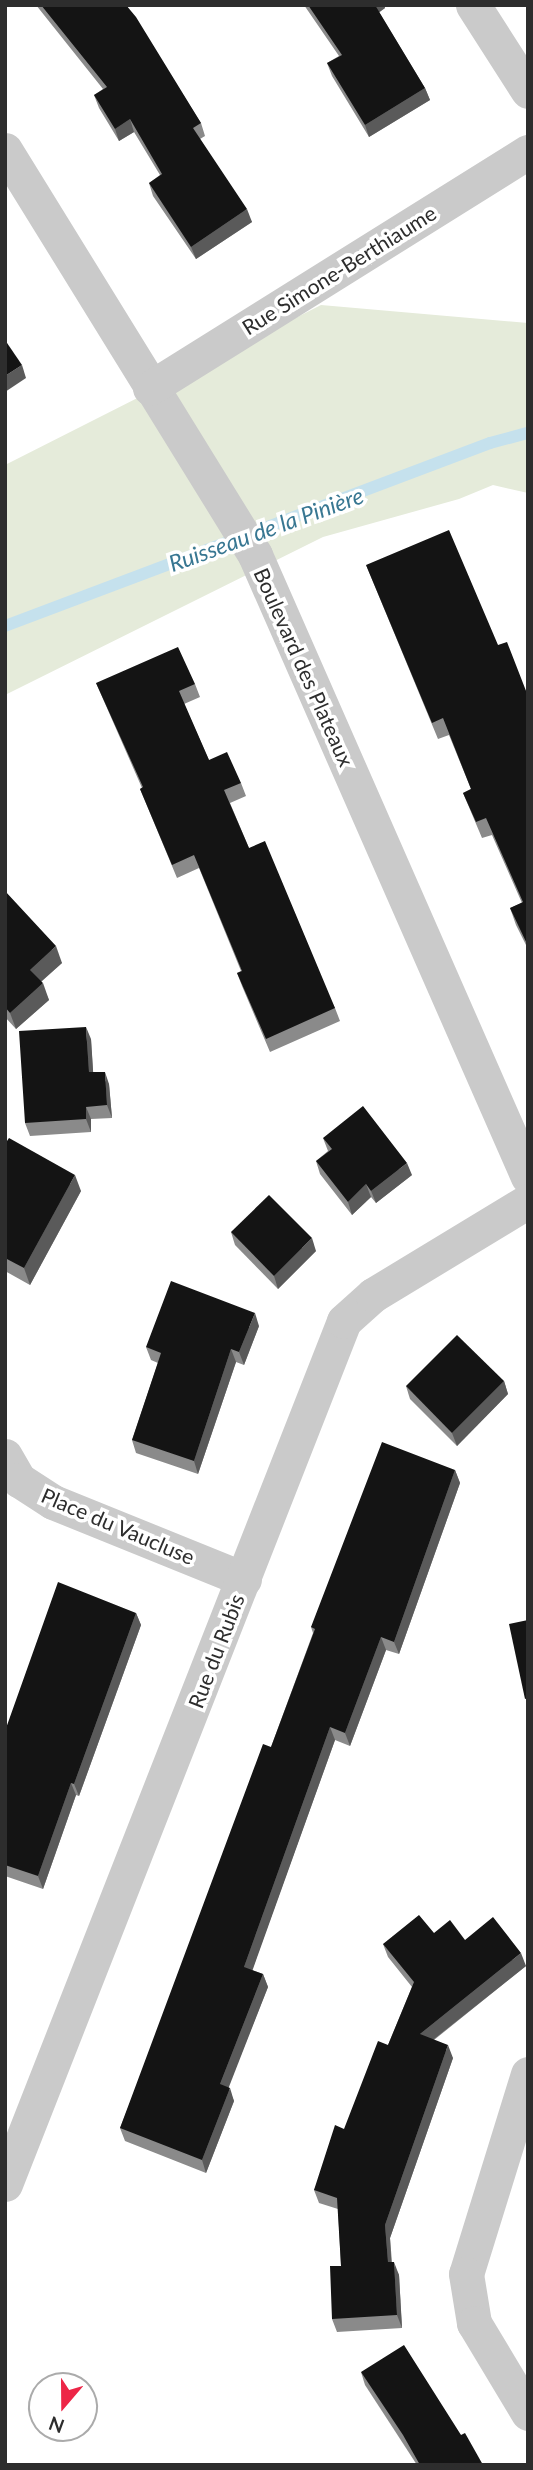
<!DOCTYPE html>
<html>
<head>
<meta charset="utf-8">
<style>
  body { margin:0 }
  #map { position:relative; width:533px; height:2470px; overflow:hidden; background:#fff; font-family:Lato,sans-serif }
  div>[style] { position:absolute }
  .green>* { inset:0; background:#e5ebda }
  .stream>* { height:12px; margin:-6px; padding:0 6px; transform-origin:6px; border-radius:6px; background:#c5e1ed }
  .street>* { height:35px; margin:-17.5px; padding:0 17.5px; transform-origin:17.5px; border-radius:17.5px; background:#cacaca }
  .wall>* { inset:0; background:#8a8a8a }
  .shaded-wall>* { inset:0; background:#5a5a5a }
  .building>* { inset:0; background:#141414 }
  span { translate:-50% -50%; white-space:nowrap; text-align:center; line-height:1.15; -webkit-text-stroke:7px #fff; paint-order:stroke }
  .street-label { font-size:21px; color:#2d2d2d }
  .water-label { font-size:23px; color:#387792; font-style:italic }
  .frame { position:absolute; inset:0; border:7px solid #2d2d2d; pointer-events:none }
  .north { position:absolute; left:28px; top:2372px; width:70px; height:70px; box-sizing:border-box; background:#fff; border:2px solid #ababab; border-radius:50%; rotate:200deg; font-size:19px; font-weight:700; line-height:28px; text-align:center; color:#2d2d2d }
  .north::after { content:''; display:block; margin:auto; width:24px; height:32px; background:#ed2647; clip-path:polygon(50% 0,100% 100%,50% 72%,0 100%) }
</style>
</head>
<body>
<div id="map">
  <div class="green">
    <i style="clip-path:polygon(321px 305px,528px 323px,528px 493px,493px 485px,459px 499px,323px 537px,5px 695px,5px 465px)"></i>
  </div>
  <div class="stream">
    <i style="left:5px;top:626px;width:518px;rotate:-20.67deg"></i>
    <i style="left:490px;top:443px;width:39px;rotate:-15deg"></i>
  </div>
  <div class="street">
    <i style="left:473px;top:5px;width:102px;rotate:57.4deg"></i>
    <i style="left:5px;top:150px;width:476px;rotate:58.3deg"></i>
    <i style="left:255px;top:555px;width:679px;rotate:66.3deg"></i>
    <i style="left:150px;top:388px;width:446px;rotate:-32deg"></i>
    <i style="left:5px;top:1456px;width:28px;rotate:60deg"></i>
    <i style="left:19px;top:1480px;width:40px;rotate:32.9deg"></i>
    <i style="left:53px;top:1502px;width:206px;rotate:22deg"></i>
    <i style="left:528px;top:2074px;width:209px;rotate:107.2deg"></i>
    <i style="left:466px;top:2274px;width:50px;rotate:80.7deg"></i>
    <i style="left:474px;top:2323px;width:105px;rotate:59deg"></i>
    <i style="left:5px;top:2184px;width:927px;rotate:-68.55deg"></i>
    <i style="left:344px;top:1321px;width:39px;rotate:-42deg"></i>
    <i style="left:373px;top:1295px;width:181px;rotate:-31.2deg"></i>
  </div>
  <div class="wall">
    <i style="clip-path:polygon(36px 5px,126px 5px,201px 123px,205px 136px,200px 139px,252px 222px,196px 259px,153px 196px,149px 183px,160px 175px,134px 132px,119px 141px,99px 108px,94px 95px,103px 89px)"></i>
    <i style="clip-path:polygon(304px 5px,384px 5px,385px 8px,379px 12px,425px 88px,430px 100px,369px 137px,332px 76px,327px 63px,339px 56px)"></i>
    <i style="clip-path:polygon(366px 565px,498px 645px,528px 696px,528px 949px,516px 925px,510px 908px,522px 903px,492px 835px,482px 838px,463px 793px,471px 789px,449px 735px,438px 739px)"></i>
    <i style="clip-path:polygon(96px 683px,195px 684px,200px 697px,184px 704px,209px 760px,241px 783px,246px 796px,230px 803px,249px 848px,335px 1008px,340px 1021px,270px 1052px,242px 986px,237px 973px,241px 971px,199px 868px,177px 878px,145px 801px,140px 789px,142px 788px)"></i>
    <i style="clip-path:polygon(5px 891px,62px 963px,41px 982px,49px 1000px,16px 1029px,5px 1017px)"></i>
    <i style="clip-path:polygon(91px 1039px,93px 1072px,109px 1084px,112px 1118px,91px 1119px,91px 1132px,30px 1136px,25px 1123px)"></i>
    <i style="clip-path:polygon(323px 1138px,412px 1175px,376px 1203px,371px 1197px,352px 1215px,320px 1174px,316px 1161px,328px 1151px)"></i>
    <i style="clip-path:polygon(5px 1144px,81px 1191px,30px 1285px,5px 1271px)"></i>
    <i style="clip-path:polygon(231px 1232px,316px 1251px,278px 1289px,235px 1245px)"></i>
    <i style="clip-path:polygon(259px 1326px,244px 1365px,236px 1362px,198px 1474px,136px 1453px,132px 1440px,158px 1363px,151px 1360px,146px 1347px)"></i>
    <i style="clip-path:polygon(504px 1381px,508px 1394px,457px 1446px,410px 1399px,406px 1386px)"></i>
    <i style="clip-path:polygon(455px 1470px,460px 1483px,399px 1654px,386px 1650px,350px 1746px,335px 1740px,252px 1970px,263px 1974px,268px 1987px,228px 2087px,234px 2101px,206px 2173px,125px 2141px,120px 2128px,271px 1747px,313px 1633px,311px 1627px)"></i>
    <i style="clip-path:polygon(136px 1613px,141px 1625px,79px 1796px,76px 1795px,43px 1889px,5px 1876px,5px 1731px)"></i>
    <i style="clip-path:polygon(434px 1933px,465px 1940px,526px 1966px,434px 2040px,453px 2058px,390px 2238px,392px 2262px,399px 2275px,402px 2328px,337px 2332px,332px 2319px,341px 2266px,338px 2209px,319px 2203px,314px 2190px,388px 2045px,412px 1987px,388px 1957px,383px 1944px)"></i>
    <i style="clip-path:polygon(361px 2372px,461px 2435px,483px 2465px,417px 2465px,365px 2385px)"></i>
  </div>
  <div class="shaded-wall">
    <i style="clip-path:polygon(374px 5px,384px 5px,385px 8px,377px 14px)"></i>
    <i style="clip-path:polygon(425px 88px,430px 100px,369px 137px,365px 125px)"></i>
    <i style="clip-path:polygon(130px 119px,134px 132px,119px 141px,115px 129px)"></i>
    <i style="clip-path:polygon(247px 209px,252px 222px,196px 259px,191px 247px)"></i>
    <i style="clip-path:polygon(22px 365px,26px 378px,5px 392px,5px 376px)"></i>
    <i style="clip-path:polygon(56px 946px,62px 963px,36px 986px,30px 970px)"></i>
    <i style="clip-path:polygon(43px 983px,49px 1000px,16px 1029px,10px 1013px)"></i>
    <i style="clip-path:polygon(86px 1027px,91px 1039px,94px 1085px,89px 1072px)"></i>
    <i style="clip-path:polygon(105px 1072px,109px 1084px,112px 1118px,107px 1105px)"></i>
    <i style="clip-path:polygon(86px 1107px,91px 1119px,91px 1132px,86px 1119px)"></i>
    <i style="clip-path:polygon(407px 1163px,412px 1175px,376px 1203px,371px 1191px)"></i>
    <i style="clip-path:polygon(75px 1175px,81px 1191px,30px 1285px,24px 1268px)"></i>
    <i style="clip-path:polygon(366px 1184px,371px 1197px,352px 1215px,348px 1202px)"></i>
    <i style="clip-path:polygon(312px 1238px,316px 1251px,278px 1289px,274px 1276px)"></i>
    <i style="clip-path:polygon(255px 1313px,259px 1326px,244px 1365px,239px 1352px)"></i>
    <i style="clip-path:polygon(231px 1349px,236px 1362px,198px 1474px,194px 1461px)"></i>
    <i style="clip-path:polygon(504px 1381px,508px 1394px,457px 1446px,452px 1433px)"></i>
    <i style="clip-path:polygon(455px 1470px,460px 1483px,399px 1654px,394px 1642px)"></i>
    <i style="clip-path:polygon(136px 1613px,141px 1625px,79px 1796px,74px 1784px)"></i>
    <i style="clip-path:polygon(381px 1637px,386px 1650px,350px 1746px,345px 1733px)"></i>
    <i style="clip-path:polygon(330px 1727px,335px 1740px,249px 1980px,244px 1967px)"></i>
    <i style="clip-path:polygon(71px 1783px,76px 1795px,43px 1889px,38px 1876px)"></i>
    <i style="clip-path:polygon(521px 1953px,526px 1966px,424px 2047px,420px 2034px)"></i>
    <i style="clip-path:polygon(263px 1974px,268px 1987px,225px 2097px,220px 2084px)"></i>
    <i style="clip-path:polygon(448px 2045px,453px 2058px,390px 2238px,392px 2275px,388px 2262px,385px 2225px)"></i>
    <i style="clip-path:polygon(230px 2088px,234px 2101px,206px 2173px,202px 2160px)"></i>
    <i style="clip-path:polygon(394px 2262px,399px 2275px,402px 2328px,397px 2315px)"></i>
  </div>
  <div class="building">
    <i style="clip-path:polygon(41px 5px,126px 5px,136px 17px,201px 123px,193px 128px,247px 209px,191px 247px,149px 183px,162px 174px,130px 119px,115px 129px,94px 95px,107px 87px)"></i>
    <i style="clip-path:polygon(308px 5px,375px 5px,425px 88px,365px 125px,327px 63px,342px 55px)"></i>
    <i style="clip-path:polygon(5px 340px,22px 365px,5px 376px)"></i>
    <i style="clip-path:polygon(449px 530px,498px 645px,507px 642px,528px 696px,528px 946px,510px 908px,523px 902px,486px 818px,476px 822px,463px 793px,471px 789px,443px 718px,432px 723px,366px 565px)"></i>
    <i style="clip-path:polygon(178px 647px,195px 684px,179px 691px,209px 760px,227px 752px,241px 783px,224px 790px,249px 848px,265px 841px,335px 1008px,266px 1039px,237px 973px,242px 971px,194px 855px,172px 865px,140px 789px,143px 787px,96px 683px)"></i>
    <i style="clip-path:polygon(5px 891px,56px 946px,30px 970px,43px 983px,10px 1013px,5px 1007px)"></i>
    <i style="clip-path:polygon(86px 1027px,89px 1072px,105px 1072px,107px 1105px,86px 1107px,86px 1119px,25px 1123px,19px 1031px)"></i>
    <i style="clip-path:polygon(363px 1106px,407px 1163px,371px 1191px,366px 1184px,348px 1202px,316px 1161px,332px 1149px,323px 1138px)"></i>
    <i style="clip-path:polygon(9px 1138px,75px 1175px,24px 1268px,5px 1258px,5px 1144px)"></i>
    <i style="clip-path:polygon(269px 1195px,312px 1238px,274px 1276px,231px 1232px)"></i>
    <i style="clip-path:polygon(171px 1281px,255px 1313px,239px 1352px,231px 1349px,194px 1461px,132px 1440px,161px 1353px,146px 1347px)"></i>
    <i style="clip-path:polygon(457px 1335px,504px 1381px,452px 1433px,406px 1386px)"></i>
    <i style="clip-path:polygon(382px 1442px,455px 1470px,394px 1642px,381px 1637px,345px 1733px,330px 1727px,244px 1967px,263px 1974px,220px 2084px,230px 2088px,202px 2160px,120px 2128px,263px 1744px,271px 1747px,315px 1629px,311px 1627px)"></i>
    <i style="clip-path:polygon(58px 1582px,136px 1613px,74px 1784px,71px 1783px,38px 1876px,5px 1865px,5px 1767px,7px 1761px,5px 1760px,5px 1731px)"></i>
    <i style="clip-path:polygon(528px 1620px,528px 1698px,525px 1699px,509px 1624px)"></i>
    <i style="clip-path:polygon(419px 1915px,434px 1933px,450px 1920px,465px 1940px,493px 1917px,521px 1953px,420px 2034px,448px 2045px,385px 2225px,388px 2262px,394px 2262px,397px 2315px,332px 2319px,330px 2266px,341px 2266px,337px 2198px,314px 2190px,335px 2125px,344px 2129px,378px 2041px,388px 2045px,414px 1982px,383px 1944px)"></i>
    <i style="clip-path:polygon(404px 2345px,461px 2435px,465px 2433px,483px 2465px,420px 2465px,403px 2435px,361px 2372px)"></i>
  </div>
  <div class="street-label">
    <span style="left:339px;top:270px;rotate:-32deg">Rue Simone-Berthiaume</span>
    <span style="left:304px;top:667px;rotate:66deg">Boulevard des Plateaux</span>
    <span style="left:118px;top:1526px;rotate:23deg">Place du Vaucluse</span>
    <span style="left:216px;top:1651px;rotate:-69deg">Rue du Rubis</span>
  </div>
  <div class="water-label">
    <span style="left:266px;top:529px;rotate:-20deg">Ruisseau de la Pinière</span>
  </div>
  <div class="frame"></div>
  <div class="north">N</div>
</div>
</body>
</html>
